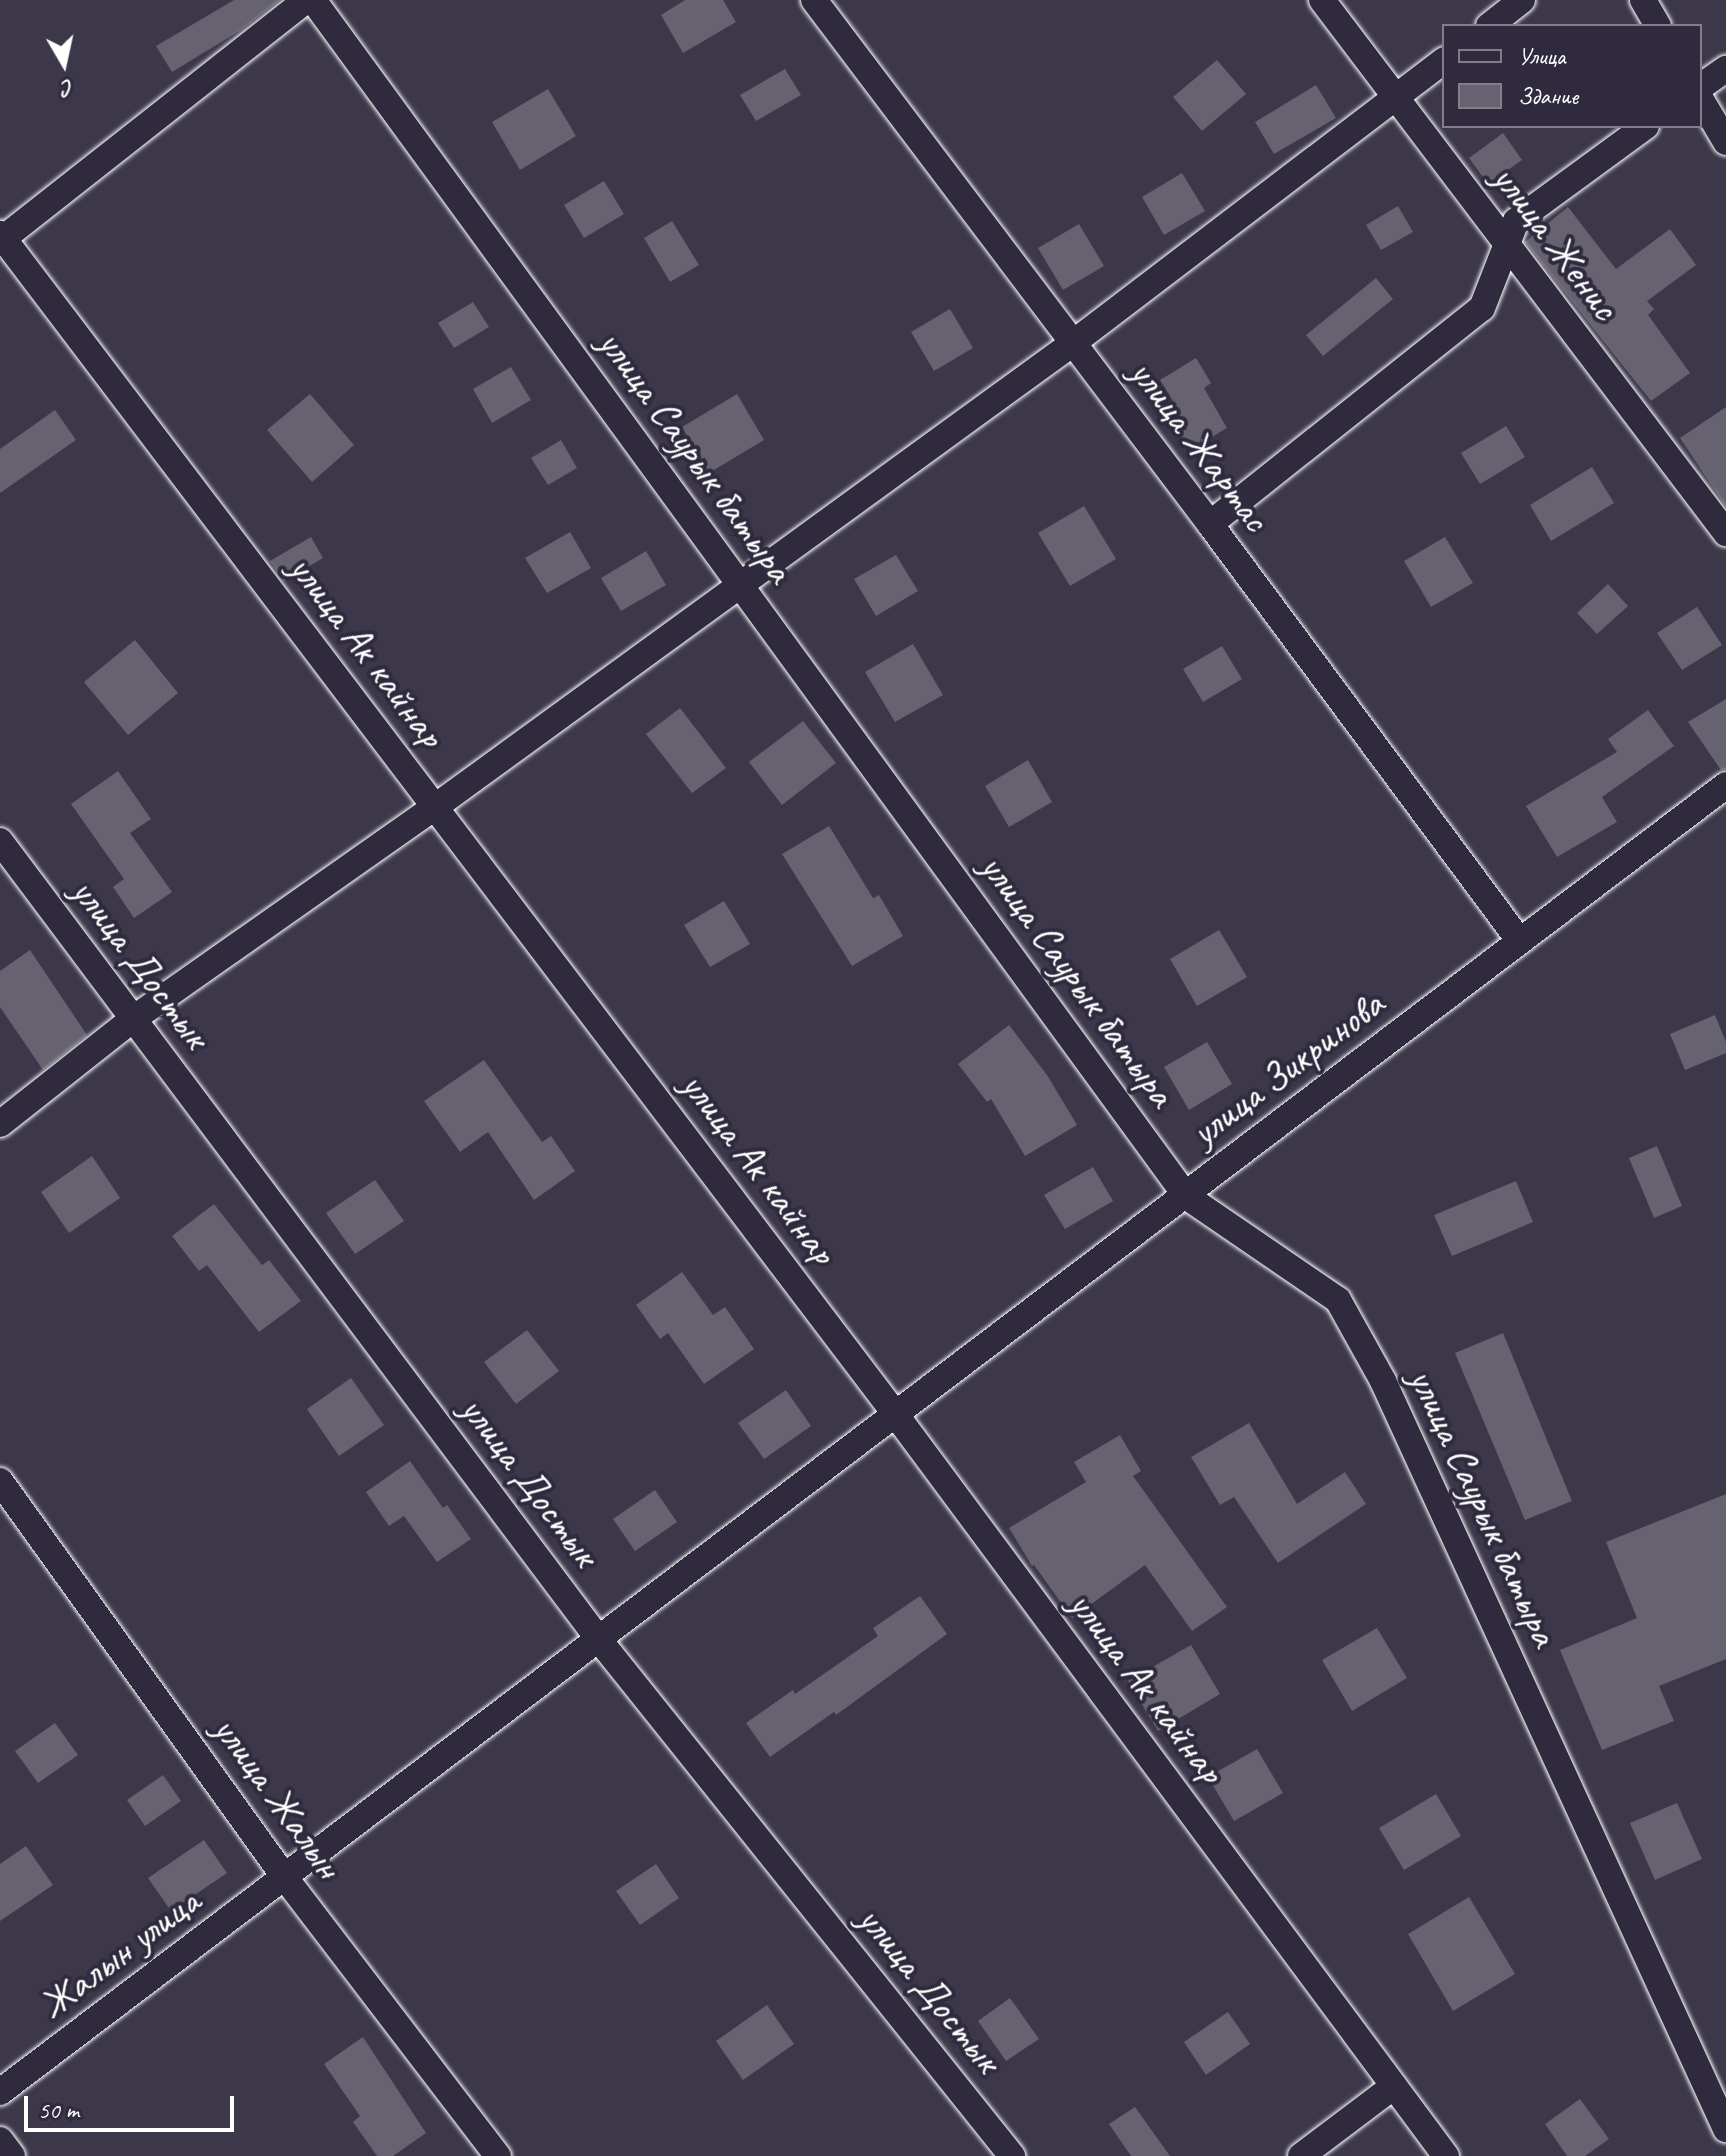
<!DOCTYPE html>
<html>
<head>
<meta charset="utf-8">
<style>
  body { margin:0 }
  #map { position:relative; width:1726px; height:2156px; overflow:hidden; background:#3c3749; font-family:Caveat,sans-serif }
  div>[style] { position:absolute }
  .building>* { inset:0; background:#666270 }
  .roads { filter:drop-shadow(0 0 2px #fff) drop-shadow(0 0 2px #fff) }
  .minor>* { height:26px; margin:-13px; padding:0 13px; transform-origin:13px; border-radius:13px; background:#2f2a3d }
  span { translate:-50% -50%; white-space:nowrap; text-align:center; line-height:1.15; -webkit-text-stroke:8px #2f2a3d; paint-order:stroke }
  .street-label { font-size:40px; color:#fff }
  .legend { position:absolute; left:1442px; top:24px; width:260px; height:104px; box-sizing:border-box; background:#2f2a3d; border:2px solid #827f8b; margin:0; padding:10px 14px; list-style:none; font-size:24px; color:#fff }
  .legend li { display:flex; align-items:center; gap:16px; height:40px }
  .legend b { width:40px; border:2px solid #827f8b }
  .north { position:absolute; left:24px; top:24px; width:80px; height:80px; -webkit-text-stroke:6px #2f2a3d; paint-order:stroke; rotate:171deg; font-size:22px; font-weight:700; line-height:32px; text-align:center; color:#fff }
  .north::after { content:''; display:block; margin:auto; width:28px; height:36px; background:#fff; clip-path:polygon(50% 0,100% 100%,50% 72%,0 100%) }
  .scale { position:absolute; left:24px; top:2096px; width:210px; height:36px; box-sizing:border-box; border:4px solid #fff; border-top:0; padding-left:10px; font-size:24px; line-height:28px; white-space:nowrap; color:#fff; -webkit-text-stroke:6px #2f2a3d; paint-order:stroke }
</style>
</head>
<body>
<div id="map">
  <div class="building">
    <i style="clip-path:polygon(234px 0,280px 0,241px 30px,172px 72px,156px 46px)"></i>
    <i style="clip-path:polygon(685px 0,723px 0,736px 22px,683px 53px,661px 15px)"></i>
    <i style="clip-path:polygon(1217px 60px,1246px 94px,1202px 131px,1173px 97px)"></i>
    <i style="clip-path:polygon(785px 69px,801px 95px,756px 121px,740px 95px)"></i>
    <i style="clip-path:polygon(1316px 85px,1336px 118px,1274px 154px,1255px 122px)"></i>
    <i style="clip-path:polygon(548px 89px,576px 136px,520px 170px,492px 122px)"></i>
    <i style="clip-path:polygon(1503px 133px,1522px 160px,1488px 184px,1469px 158px)"></i>
    <i style="clip-path:polygon(1182px 173px,1205px 211px,1164px 235px,1142px 197px)"></i>
    <i style="clip-path:polygon(604px 181px,624px 214px,584px 238px,564px 205px)"></i>
    <i style="clip-path:polygon(1398px 206px,1413px 232px,1381px 250px,1366px 225px)"></i>
    <i style="clip-path:polygon(1568px 207px,1616px 269px,1670px 229px,1696px 265px,1647px 301px,1654px 309px,1648px 315px,1690px 373px,1651px 401px,1525px 242px)"></i>
    <i style="clip-path:polygon(672px 221px,699px 265px,670px 282px,644px 238px)"></i>
    <i style="clip-path:polygon(1079px 224px,1104px 266px,1063px 290px,1038px 248px)"></i>
    <i style="clip-path:polygon(1376px 278px,1393px 299px,1323px 356px,1306px 335px)"></i>
    <i style="clip-path:polygon(473px 302px,489px 327px,454px 348px,438px 323px)"></i>
    <i style="clip-path:polygon(950px 309px,973px 348px,934px 371px,911px 332px)"></i>
    <i style="clip-path:polygon(1196px 358px,1211px 383px,1204px 388px,1227px 428px,1188px 451px,1170px 421px,1181px 414px,1160px 380px)"></i>
    <i style="clip-path:polygon(511px 367px,531px 400px,492px 423px,473px 389px)"></i>
    <i style="clip-path:polygon(310px 394px,354px 445px,312px 482px,267px 430px)"></i>
    <i style="clip-path:polygon(737px 394px,764px 440px,709px 473px,682px 427px)"></i>
    <i style="clip-path:polygon(1726px 407px,1726px 507px,1680px 438px)"></i>
    <i style="clip-path:polygon(55px 410px,76px 440px,0 493px,0 449px)"></i>
    <i style="clip-path:polygon(1506px 426px,1525px 457px,1480px 484px,1461px 453px)"></i>
    <i style="clip-path:polygon(561px 440px,577px 468px,548px 485px,531px 458px)"></i>
    <i style="clip-path:polygon(1592px 467px,1614px 503px,1551px 541px,1530px 505px)"></i>
    <i style="clip-path:polygon(1084px 506px,1116px 559px,1070px 586px,1038px 533px)"></i>
    <i style="clip-path:polygon(570px 532px,591px 568px,547px 593px,525px 558px)"></i>
    <i style="clip-path:polygon(311px 537px,323px 558px,284px 581px,270px 561px)"></i>
    <i style="clip-path:polygon(1445px 537px,1473px 583px,1431px 607px,1404px 561px)"></i>
    <i style="clip-path:polygon(646px 551px,666px 585px,621px 611px,601px 578px)"></i>
    <i style="clip-path:polygon(896px 555px,918px 591px,876px 616px,854px 579px)"></i>
    <i style="clip-path:polygon(1608px 584px,1628px 606px,1597px 634px,1577px 613px)"></i>
    <i style="clip-path:polygon(1697px 607px,1722px 645px,1682px 670px,1657px 633px)"></i>
    <i style="clip-path:polygon(135px 640px,178px 693px,128px 735px,84px 682px)"></i>
    <i style="clip-path:polygon(913px 644px,943px 695px,895px 722px,865px 672px)"></i>
    <i style="clip-path:polygon(1222px 646px,1242px 679px,1203px 702px,1183px 669px)"></i>
    <i style="clip-path:polygon(1726px 699px,1726px 769px,1721px 770px,1688px 722px)"></i>
    <i style="clip-path:polygon(680px 708px,726px 768px,692px 793px,646px 734px)"></i>
    <i style="clip-path:polygon(1648px 710px,1674px 746px,1602px 797px,1617px 822px,1557px 857px,1526px 806px,1617px 752px,1608px 739px)"></i>
    <i style="clip-path:polygon(803px 721px,836px 763px,782px 805px,749px 762px)"></i>
    <i style="clip-path:polygon(1028px 760px,1052px 802px,1009px 827px,985px 786px)"></i>
    <i style="clip-path:polygon(118px 771px,151px 819px,130px 833px,172px 892px,134px 918px,113px 887px,124px 879px,71px 804px)"></i>
    <i style="clip-path:polygon(829px 826px,873px 898px,879px 895px,903px 936px,852px 966px,782px 854px)"></i>
    <i style="clip-path:polygon(724px 901px,750px 944px,710px 967px,684px 925px)"></i>
    <i style="clip-path:polygon(1219px 930px,1247px 977px,1197px 1006px,1170px 959px)"></i>
    <i style="clip-path:polygon(30px 950px,87px 1035px,43px 1070px,0 1007px,0 971px)"></i>
    <i style="clip-path:polygon(1715px 1015px,1726px 1042px,1726px 1053px,1685px 1070px,1670px 1034px)"></i>
    <i style="clip-path:polygon(1009px 1025px,1047px 1075px,1077px 1125px,1025px 1156px,991px 1099px,987px 1102px,958px 1064px)"></i>
    <i style="clip-path:polygon(1207px 1042px,1232px 1084px,1189px 1110px,1164px 1067px)"></i>
    <i style="clip-path:polygon(484px 1060px,542px 1142px,551px 1136px,575px 1171px,534px 1200px,488px 1132px,460px 1152px,424px 1101px)"></i>
    <i style="clip-path:polygon(1657px 1146px,1682px 1206px,1654px 1218px,1629px 1158px)"></i>
    <i style="clip-path:polygon(92px 1156px,120px 1198px,69px 1233px,41px 1192px)"></i>
    <i style="clip-path:polygon(1093px 1167px,1113px 1201px,1065px 1229px,1044px 1195px)"></i>
    <i style="clip-path:polygon(375px 1180px,404px 1221px,355px 1254px,326px 1213px)"></i>
    <i style="clip-path:polygon(1516px 1181px,1533px 1222px,1452px 1256px,1434px 1215px)"></i>
    <i style="clip-path:polygon(214px 1204px,262px 1265px,269px 1260px,301px 1301px,259px 1332px,207px 1265px,199px 1271px,172px 1236px)"></i>
    <i style="clip-path:polygon(682px 1272px,713px 1315px,725px 1307px,754px 1349px,704px 1384px,668px 1333px,660px 1339px,636px 1305px)"></i>
    <i style="clip-path:polygon(527px 1330px,559px 1371px,516px 1404px,484px 1362px)"></i>
    <i style="clip-path:polygon(1503px 1333px,1572px 1501px,1525px 1520px,1455px 1353px)"></i>
    <i style="clip-path:polygon(351px 1378px,384px 1425px,339px 1456px,307px 1409px)"></i>
    <i style="clip-path:polygon(786px 1390px,811px 1426px,764px 1459px,738px 1423px)"></i>
    <i style="clip-path:polygon(1249px 1423px,1297px 1504px,1345px 1472px,1366px 1504px,1278px 1563px,1234px 1497px,1220px 1505px,1191px 1457px)"></i>
    <i style="clip-path:polygon(1120px 1435px,1141px 1471px,1133px 1476px,1227px 1607px,1192px 1631px,1145px 1565px,1072px 1618px,1034px 1565px,1032px 1566px,1009px 1528px,1086px 1482px,1074px 1462px)"></i>
    <i style="clip-path:polygon(410px 1461px,443px 1508px,447px 1505px,471px 1539px,437px 1562px,404px 1516px,389px 1526px,366px 1492px)"></i>
    <i style="clip-path:polygon(655px 1490px,677px 1522px,635px 1551px,613px 1519px)"></i>
    <i style="clip-path:polygon(1726px 1494px,1726px 1659px,1659px 1686px,1674px 1721px,1602px 1750px,1560px 1650px,1637px 1618px,1606px 1542px)"></i>
    <i style="clip-path:polygon(920px 1596px,947px 1634px,836px 1715px,834px 1712px,770px 1757px,746px 1723px,793px 1690px,795px 1694px,878px 1636px,873px 1628px)"></i>
    <i style="clip-path:polygon(1377px 1628px,1407px 1678px,1352px 1711px,1322px 1660px)"></i>
    <i style="clip-path:polygon(1191px 1645px,1220px 1694px,1158px 1731px,1128px 1681px)"></i>
    <i style="clip-path:polygon(55px 1723px,78px 1755px,38px 1783px,15px 1751px)"></i>
    <i style="clip-path:polygon(1257px 1749px,1283px 1793px,1234px 1821px,1208px 1777px)"></i>
    <i style="clip-path:polygon(163px 1775px,181px 1801px,145px 1826px,127px 1800px)"></i>
    <i style="clip-path:polygon(1436px 1794px,1461px 1836px,1404px 1870px,1379px 1828px)"></i>
    <i style="clip-path:polygon(1677px 1803px,1702px 1859px,1655px 1880px,1630px 1823px)"></i>
    <i style="clip-path:polygon(204px 1840px,227px 1873px,171px 1911px,148px 1878px)"></i>
    <i style="clip-path:polygon(26px 1846px,53px 1885px,0 1921px,0 1864px)"></i>
    <i style="clip-path:polygon(656px 1864px,679px 1898px,640px 1925px,616px 1891px)"></i>
    <i style="clip-path:polygon(1469px 1897px,1515px 1974px,1453px 2011px,1408px 1934px)"></i>
    <i style="clip-path:polygon(1010px 1998px,1039px 2039px,1006px 2061px,978px 2021px)"></i>
    <i style="clip-path:polygon(767px 2005px,794px 2044px,743px 2080px,716px 2041px)"></i>
    <i style="clip-path:polygon(1228px 2012px,1250px 2044px,1206px 2075px,1184px 2042px)"></i>
    <i style="clip-path:polygon(363px 2037px,426px 2133px,393px 2156px,377px 2156px,353px 2122px,360px 2116px,324px 2064px)"></i>
    <i style="clip-path:polygon(1580px 2099px,1609px 2139px,1585px 2156px,1567px 2156px,1545px 2124px)"></i>
    <i style="clip-path:polygon(1135px 2107px,1170px 2156px,1131px 2156px,1109px 2124px)"></i>
  </div>
  <div class="roads">
    <div class="minor">
      <i style="left:313px;top:0;width:1481px;rotate:53.87deg"></i>
      <i style="left:1186px;top:1196px;width:184px;rotate:34.4deg"></i>
      <i style="left:1338px;top:1300px;width:93px;rotate:60.9deg"></i>
      <i style="left:1383px;top:1381px;width:823px;rotate:65.37deg"></i>
      <i style="left:814px;top:0;width:657px;rotate:52.92deg"></i>
      <i style="left:1210px;top:524px;width:518px;rotate:53.4deg"></i>
      <i style="left:1322px;top:0;width:669px;rotate:52.84deg"></i>
      <i style="left:1643px;top:0;width:30px;rotate:60deg"></i>
      <i style="left:1489px;top:26px;width:42px;rotate:-38.2deg"></i>
      <i style="left:1700px;top:87px;width:32px;rotate:-35deg"></i>
      <i style="left:1700px;top:98px;width:51px;rotate:59.4deg"></i>
      <i style="left:0;top:234px;width:1482px;rotate:52.81deg"></i>
      <i style="left:896px;top:1415px;width:923px;rotate:53.42deg"></i>
      <i style="left:0;top:241px;width:390px;rotate:-38.2deg"></i>
      <i style="left:1210px;top:524px;width:347px;rotate:-38.5deg"></i>
      <i style="left:1482px;top:308px;width:93px;rotate:-68.7deg"></i>
      <i style="left:1516px;top:221px;width:161px;rotate:-36.2deg"></i>
      <i style="left:0;top:841px;width:1000px;rotate:53.13deg"></i>
      <i style="left:600px;top:1641px;width:660px;rotate:51.34deg"></i>
      <i style="left:0;top:1124px;width:169px;rotate:-38.3deg"></i>
      <i style="left:133px;top:1019px;width:369px;rotate:-35.1deg"></i>
      <i style="left:435px;top:807px;width:789px;rotate:-36.03deg"></i>
      <i style="left:1073px;top:343px;width:467px;rotate:-37.3deg"></i>
      <i style="left:0;top:1481px;width:490px;rotate:54.3deg"></i>
      <i style="left:286px;top:1879px;width:349px;rotate:52.6deg"></i>
      <i style="left:0;top:2092px;width:2165px;rotate:-37.13deg"></i>
      <i style="left:0;top:2140px;width:20px;rotate:53deg"></i>
      <i style="left:1301px;top:2156px;width:116px;rotate:-37deg"></i>
    </div>
  </div>
  <div class="street-label">
    <span style="left:1556px;top:242px;rotate:53deg">улица Женис</span>
    <span style="left:1200px;top:445px;rotate:53deg">улица Жартас</span>
    <span style="left:696px;top:456px;rotate:54deg">улица Саурык батыра</span>
    <span style="left:367px;top:651px;rotate:53deg">улица Ак кайнар</span>
    <span style="left:141px;top:963px;rotate:53deg">улица Достык</span>
    <span style="left:1078px;top:980px;rotate:54deg">улица Саурык батыра</span>
    <span style="left:1287px;top:1068px;rotate:-37deg">улица Зикринова</span>
    <span style="left:759px;top:1168px;rotate:53deg">улица Ак кайнар</span>
    <span style="left:530px;top:1481px;rotate:53deg">улица Достык</span>
    <span style="left:1484px;top:1507px;rotate:65deg">улица Саурык батыра</span>
    <span style="left:1147px;top:1687px;rotate:53deg">улица Ак кайнар</span>
    <span style="left:278px;top:1797px;rotate:54deg">улица Жалын</span>
    <span style="left:119px;top:1953px;rotate:-37deg">Жалын улица</span>
    <span style="left:930px;top:1989px;rotate:51deg">улица Достык</span>
  </div>
  <ul class="legend">
  <li><b style="height:10px;background:#2f2a3d"></b>Улица</li>
  <li><b style="height:22px;background:#666270"></b>Здание</li>
  </ul>
  <div class="north">С</div>
  <div class="scale">50 m</div>
</div>
</body>
</html>
